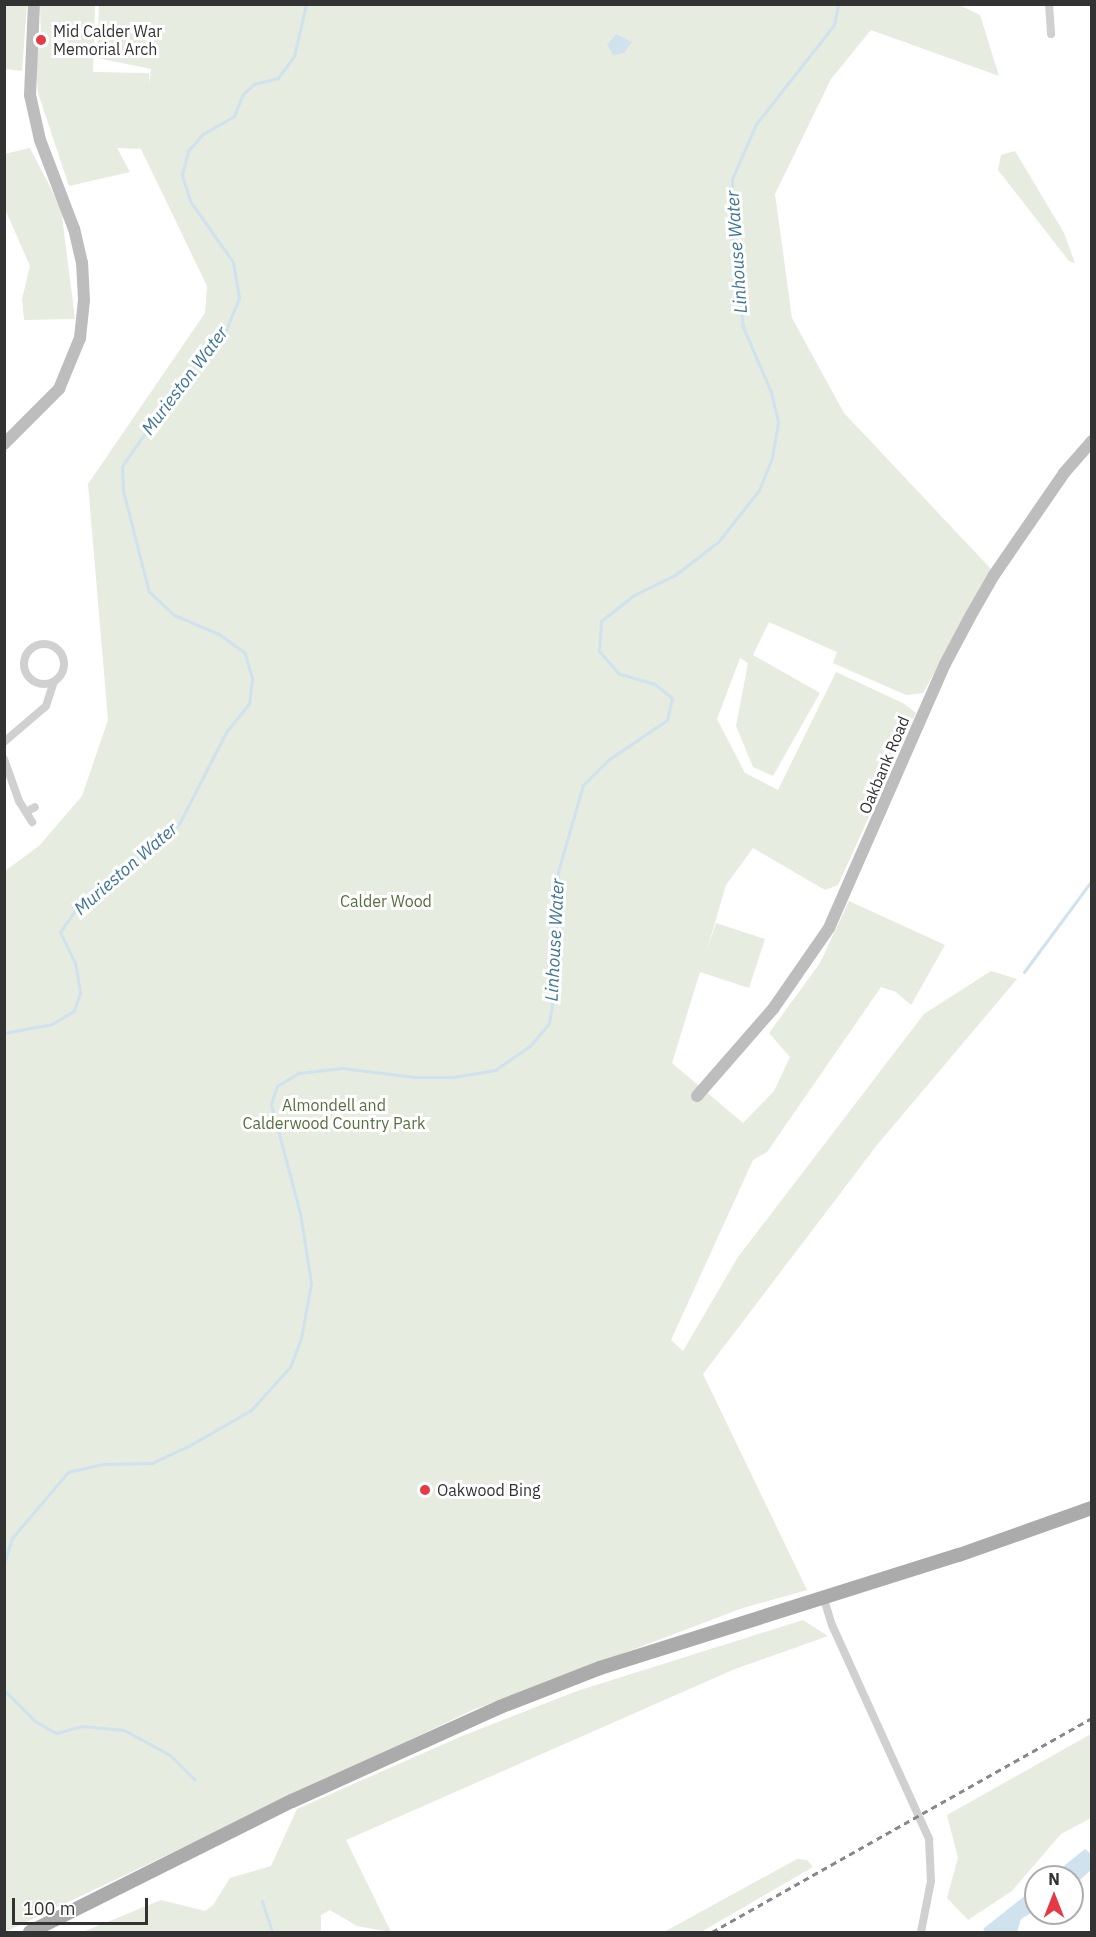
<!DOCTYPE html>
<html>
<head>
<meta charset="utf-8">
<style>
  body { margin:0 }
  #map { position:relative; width:1096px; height:1937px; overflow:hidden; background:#fff; font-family:"IBM Plex Sans",sans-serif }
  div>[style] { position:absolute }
  .green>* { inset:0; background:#e6ecdf }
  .water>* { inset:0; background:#cfe2ee }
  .stream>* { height:3px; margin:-1.5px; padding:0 1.5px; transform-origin:1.5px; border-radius:1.5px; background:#cfe2ee }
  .street>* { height:8px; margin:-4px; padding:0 4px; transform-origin:4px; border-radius:4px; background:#d0d0d0 }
  .street>.ring { margin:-4px; padding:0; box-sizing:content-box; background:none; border:8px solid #d0d0d0; border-radius:50% }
  .secondary>* { height:12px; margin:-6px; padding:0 6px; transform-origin:6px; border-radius:6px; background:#bdbdbd }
  .primary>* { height:14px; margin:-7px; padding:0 7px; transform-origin:7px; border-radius:7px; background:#ababab }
  .rail>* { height:3px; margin-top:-1.5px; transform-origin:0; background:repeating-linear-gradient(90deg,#888 0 6px,transparent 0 10.5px) }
  .dots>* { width:16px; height:16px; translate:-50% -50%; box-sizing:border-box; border:3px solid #fff; border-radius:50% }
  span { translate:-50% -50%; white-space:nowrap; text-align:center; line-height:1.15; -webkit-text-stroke:6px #fff; paint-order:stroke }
  .poi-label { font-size:16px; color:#333 }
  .left { translate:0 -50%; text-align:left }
  .street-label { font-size:16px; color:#333 }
  .park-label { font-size:16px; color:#56703f }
  .water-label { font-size:18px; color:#3f7597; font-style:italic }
  .frame { position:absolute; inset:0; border:6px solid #333; pointer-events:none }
  .north { position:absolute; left:1024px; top:1865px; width:60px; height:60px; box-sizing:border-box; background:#fff; border:2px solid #adadad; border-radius:50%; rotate:0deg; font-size:16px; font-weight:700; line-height:24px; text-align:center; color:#333 }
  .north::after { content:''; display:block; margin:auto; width:21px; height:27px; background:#e63946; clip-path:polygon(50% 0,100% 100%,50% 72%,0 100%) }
  .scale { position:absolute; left:12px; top:1898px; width:136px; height:27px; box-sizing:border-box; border:3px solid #333; border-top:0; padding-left:8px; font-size:18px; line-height:21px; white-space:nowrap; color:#333; -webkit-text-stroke:4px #fff; paint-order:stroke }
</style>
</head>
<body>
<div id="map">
  <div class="green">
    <i style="clip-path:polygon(957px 4px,980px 15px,999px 76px,871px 30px,831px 79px,775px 194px,792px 318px,844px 413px,991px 569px,923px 693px,906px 695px,833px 663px,837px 652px,769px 622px,753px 655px,820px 693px,773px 776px,753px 767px,736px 726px,748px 663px,740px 658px,717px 719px,745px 773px,778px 790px,836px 672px,903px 703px,916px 713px,838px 885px,825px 890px,753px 848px,726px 885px,706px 953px,716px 923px,765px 939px,749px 988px,700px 972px,672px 1063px,743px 1123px,774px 1091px,790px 1057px,769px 1033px,820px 963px,849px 901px,945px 945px,911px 1005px,896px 992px,881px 987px,767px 1152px,753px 1160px,671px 1340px,683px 1351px,738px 1257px,924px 1014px,991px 971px,1017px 979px,877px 1145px,703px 1374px,807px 1590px,743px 1608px,473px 1710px,5px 1932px,5px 871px,39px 846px,82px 796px,108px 720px,88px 484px,205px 313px,207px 286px,141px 149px,117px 148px,130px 172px,69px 186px,38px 93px,35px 60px,41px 40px,40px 5px,95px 5px,93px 72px,149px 73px,149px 84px,151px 69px,97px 58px,99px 5px)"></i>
    <i style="clip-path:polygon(4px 5px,27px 5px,22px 71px,5px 69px)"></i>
    <i style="clip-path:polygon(30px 148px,61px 208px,75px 319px,24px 320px,22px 299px,30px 266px,5px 209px,4px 154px)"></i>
    <i style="clip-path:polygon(1015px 151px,1064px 233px,1075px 263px,1069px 261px,998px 170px,1001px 155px)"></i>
    <i style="clip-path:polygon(803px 1620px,828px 1636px,735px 1669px,346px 1840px,391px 1932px,357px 1926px,330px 1910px,321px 1915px,321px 1932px,83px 1932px,161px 1900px,205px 1911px,213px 1905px,230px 1878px,271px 1866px,297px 1809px,462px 1736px,577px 1691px)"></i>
    <i style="clip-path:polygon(1091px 1734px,1091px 1818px,1061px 1834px,1012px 1891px,968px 1920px,947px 1898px,958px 1858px,947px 1815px)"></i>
    <i style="clip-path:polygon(797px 1859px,807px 1860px,813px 1867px,701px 1932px,664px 1932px)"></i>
  </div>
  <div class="water">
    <i style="clip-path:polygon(616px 34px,632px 42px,624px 53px,613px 55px,607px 44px)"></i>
    <i style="clip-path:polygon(1085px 1849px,1091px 1854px,1091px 1870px,1072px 1887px,1072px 1877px,1050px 1877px)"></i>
    <i style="clip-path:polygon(1036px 1887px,1036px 1910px,1021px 1919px,1017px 1932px,986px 1932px,983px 1929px)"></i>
  </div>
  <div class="stream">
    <i style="left:1024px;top:972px;width:114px;rotate:-53.5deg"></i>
    <i style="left:4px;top:1033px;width:49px;rotate:-10.6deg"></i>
    <i style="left:52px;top:1024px;width:26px;rotate:-31deg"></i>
    <i style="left:74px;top:1011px;width:19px;rotate:-72deg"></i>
    <i style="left:80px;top:993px;width:30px;rotate:-99deg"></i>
    <i style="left:75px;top:963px;width:34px;rotate:-116deg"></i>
    <i style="left:60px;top:932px;width:32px;rotate:-55deg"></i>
    <i style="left:78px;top:906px;width:130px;rotate:-39.1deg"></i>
    <i style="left:179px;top:824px;width:103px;rotate:-62.9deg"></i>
    <i style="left:226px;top:732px;width:36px;rotate:-51deg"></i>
    <i style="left:249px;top:704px;width:26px;rotate:-83deg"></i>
    <i style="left:252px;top:678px;width:26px;rotate:-106deg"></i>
    <i style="left:245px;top:653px;width:32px;rotate:-144deg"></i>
    <i style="left:219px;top:634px;width:49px;rotate:-157.1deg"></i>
    <i style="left:174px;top:615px;width:34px;rotate:-137deg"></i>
    <i style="left:149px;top:592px;width:104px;rotate:-104.4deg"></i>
    <i style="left:123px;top:491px;width:25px;rotate:-92deg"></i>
    <i style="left:122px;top:466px;width:98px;rotate:-55deg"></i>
    <i style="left:178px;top:386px;width:74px;rotate:-49.4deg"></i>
    <i style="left:226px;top:330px;width:35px;rotate:-68deg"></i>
    <i style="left:239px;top:297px;width:36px;rotate:-100deg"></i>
    <i style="left:233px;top:262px;width:75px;rotate:-125.2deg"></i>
    <i style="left:190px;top:201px;width:28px;rotate:-107deg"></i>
    <i style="left:182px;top:174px;width:24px;rotate:-75deg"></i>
    <i style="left:188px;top:151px;width:23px;rotate:-49deg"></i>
    <i style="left:203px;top:134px;width:36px;rotate:-30deg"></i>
    <i style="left:234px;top:116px;width:24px;rotate:-68deg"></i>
    <i style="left:243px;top:94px;width:15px;rotate:-42deg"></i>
    <i style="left:254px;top:84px;width:25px;rotate:-14deg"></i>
    <i style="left:278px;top:78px;width:27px;rotate:-54deg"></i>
    <i style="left:294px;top:56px;width:53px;rotate:-77deg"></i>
    <i style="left:4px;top:1563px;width:26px;rotate:-72deg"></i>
    <i style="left:12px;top:1538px;width:87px;rotate:-49.7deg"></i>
    <i style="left:68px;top:1472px;width:36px;rotate:-13deg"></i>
    <i style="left:103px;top:1464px;width:49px;rotate:-1.2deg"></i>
    <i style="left:152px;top:1463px;width:38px;rotate:-25deg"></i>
    <i style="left:187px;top:1447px;width:74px;rotate:-30deg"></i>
    <i style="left:251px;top:1410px;width:58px;rotate:-47.8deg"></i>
    <i style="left:290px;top:1367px;width:31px;rotate:-69deg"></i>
    <i style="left:301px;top:1338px;width:56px;rotate:-79.7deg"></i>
    <i style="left:311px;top:1283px;width:71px;rotate:-98.9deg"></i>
    <i style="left:300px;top:1213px;width:113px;rotate:-104.9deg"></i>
    <i style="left:271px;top:1104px;width:19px;rotate:-72deg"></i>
    <i style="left:277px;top:1086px;width:26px;rotate:-31deg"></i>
    <i style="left:299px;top:1073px;width:43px;rotate:-6.6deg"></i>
    <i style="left:342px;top:1068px;width:73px;rotate:7.1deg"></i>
    <i style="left:414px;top:1077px;width:39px"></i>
    <i style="left:453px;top:1077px;width:43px;rotate:-9.5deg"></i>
    <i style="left:495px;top:1070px;width:42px;rotate:-34.4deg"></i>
    <i style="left:530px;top:1046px;width:30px;rotate:-50deg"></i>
    <i style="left:549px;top:1023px;width:44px;rotate:-80.8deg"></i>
    <i style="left:556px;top:980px;width:108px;rotate:-88.9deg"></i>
    <i style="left:558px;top:872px;width:91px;rotate:-74deg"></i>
    <i style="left:583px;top:785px;width:35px;rotate:-45deg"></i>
    <i style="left:608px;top:760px;width:71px;rotate:-34.1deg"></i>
    <i style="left:667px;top:720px;width:23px;rotate:-77deg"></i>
    <i style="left:672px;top:698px;width:22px;rotate:-141deg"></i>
    <i style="left:655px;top:684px;width:37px;rotate:-164deg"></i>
    <i style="left:619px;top:674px;width:30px;rotate:-131deg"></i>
    <i style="left:599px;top:651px;width:30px;rotate:-86deg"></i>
    <i style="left:601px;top:621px;width:42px;rotate:-38.2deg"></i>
    <i style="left:634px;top:595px;width:46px;rotate:-26deg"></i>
    <i style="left:675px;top:575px;width:54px;rotate:-37.5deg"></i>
    <i style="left:718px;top:542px;width:66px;rotate:-51.7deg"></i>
    <i style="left:759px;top:490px;width:35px;rotate:-68deg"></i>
    <i style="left:772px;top:457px;width:36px;rotate:-80deg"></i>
    <i style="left:778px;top:422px;width:31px;rotate:-103deg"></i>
    <i style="left:771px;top:392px;width:71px;rotate:-113.3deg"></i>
    <i style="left:743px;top:327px;width:83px;rotate:-97deg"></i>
    <i style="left:733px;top:245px;width:66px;rotate:-90.9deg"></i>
    <i style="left:732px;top:179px;width:60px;rotate:-66.4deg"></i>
    <i style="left:756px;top:124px;width:126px;rotate:-51.8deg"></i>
    <i style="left:834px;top:25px;width:21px;rotate:-79deg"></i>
    <i style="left:4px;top:1690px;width:44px;rotate:45deg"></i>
    <i style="left:35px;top:1721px;width:24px;rotate:30deg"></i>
    <i style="left:56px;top:1733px;width:27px;rotate:-15deg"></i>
    <i style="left:82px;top:1726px;width:42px;rotate:5.4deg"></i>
    <i style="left:124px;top:1730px;width:52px;rotate:28.5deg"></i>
    <i style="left:170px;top:1755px;width:35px;rotate:45deg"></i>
    <i style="left:262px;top:1901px;width:33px;rotate:72deg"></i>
  </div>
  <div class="street">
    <i style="left:1049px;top:4px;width:30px;rotate:86deg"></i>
    <i class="ring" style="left:24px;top:644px;width:32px;height:32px"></i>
    <i style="left:4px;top:742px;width:55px;rotate:-40.6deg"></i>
    <i style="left:46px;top:706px;width:25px;rotate:-72deg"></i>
    <i style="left:4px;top:759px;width:45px;rotate:70.3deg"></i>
    <i style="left:19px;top:801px;width:25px;rotate:58deg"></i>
    <i style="left:26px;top:812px;width:10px;rotate:-29deg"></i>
    <i style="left:823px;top:1596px;width:30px;rotate:73deg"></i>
    <i style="left:832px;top:1625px;width:235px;rotate:65.6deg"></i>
    <i style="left:929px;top:1839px;width:42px;rotate:87.3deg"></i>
    <i style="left:931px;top:1881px;width:52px;rotate:101.1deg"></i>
  </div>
  <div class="secondary">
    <i style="left:4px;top:444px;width:78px;rotate:-45deg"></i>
    <i style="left:59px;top:389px;width:55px;rotate:-67.6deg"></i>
    <i style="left:80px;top:338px;width:38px;rotate:-84deg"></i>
    <i style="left:84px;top:300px;width:37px;rotate:-93deg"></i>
    <i style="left:82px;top:263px;width:35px;rotate:-103deg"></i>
    <i style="left:74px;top:229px;width:95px;rotate:-110.9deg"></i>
    <i style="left:40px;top:140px;width:46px;rotate:-102.5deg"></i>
    <i style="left:30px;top:95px;width:91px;rotate:-87.5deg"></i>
    <i style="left:697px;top:1096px;width:116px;rotate:-48.9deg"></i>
    <i style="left:773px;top:1009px;width:98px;rotate:-55.3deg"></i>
    <i style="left:829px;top:928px;width:288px;rotate:-66.3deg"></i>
    <i style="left:945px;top:664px;width:55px;rotate:-62deg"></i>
    <i style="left:971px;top:615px;width:46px;rotate:-60.1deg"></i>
    <i style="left:994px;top:575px;width:124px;rotate:-55.5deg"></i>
    <i style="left:1064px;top:473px;width:43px;rotate:-48.8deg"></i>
  </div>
  <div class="primary">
    <i style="left:30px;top:1932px;width:293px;rotate:-26.6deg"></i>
    <i style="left:292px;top:1801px;width:228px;rotate:-24.3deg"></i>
    <i style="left:500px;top:1707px;width:107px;rotate:-21.3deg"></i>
    <i style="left:600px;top:1668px;width:376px;rotate:-17.5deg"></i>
    <i style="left:959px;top:1555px;width:141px;rotate:-19.5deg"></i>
  </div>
  <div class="rail">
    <i style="left:712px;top:1932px;width:436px;rotate:-29.4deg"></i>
  </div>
  <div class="dots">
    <i style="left:41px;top:40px;background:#e63946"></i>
    <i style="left:425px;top:1490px;background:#e63946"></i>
  </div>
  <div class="poi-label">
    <span class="left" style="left:53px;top:40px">Mid Calder War<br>Memorial Arch</span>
    <span class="left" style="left:437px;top:1490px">Oakwood Bing</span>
  </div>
  <div class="street-label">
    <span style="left:884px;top:765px;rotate:-67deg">Oakbank Road</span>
  </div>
  <div class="park-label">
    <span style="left:386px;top:901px">Calder Wood</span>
    <span style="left:334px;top:1114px">Almondell and<br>Calderwood Country Park</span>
  </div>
  <div class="water-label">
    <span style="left:737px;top:252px;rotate:-94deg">Linhouse Water</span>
    <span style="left:185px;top:381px;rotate:-53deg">Murieston Water</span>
    <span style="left:126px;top:869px;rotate:-41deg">Murieston Water</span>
    <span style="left:555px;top:940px;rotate:-87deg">Linhouse Water</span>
  </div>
  <div class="frame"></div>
  <div class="north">N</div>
  <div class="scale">100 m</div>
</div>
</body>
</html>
